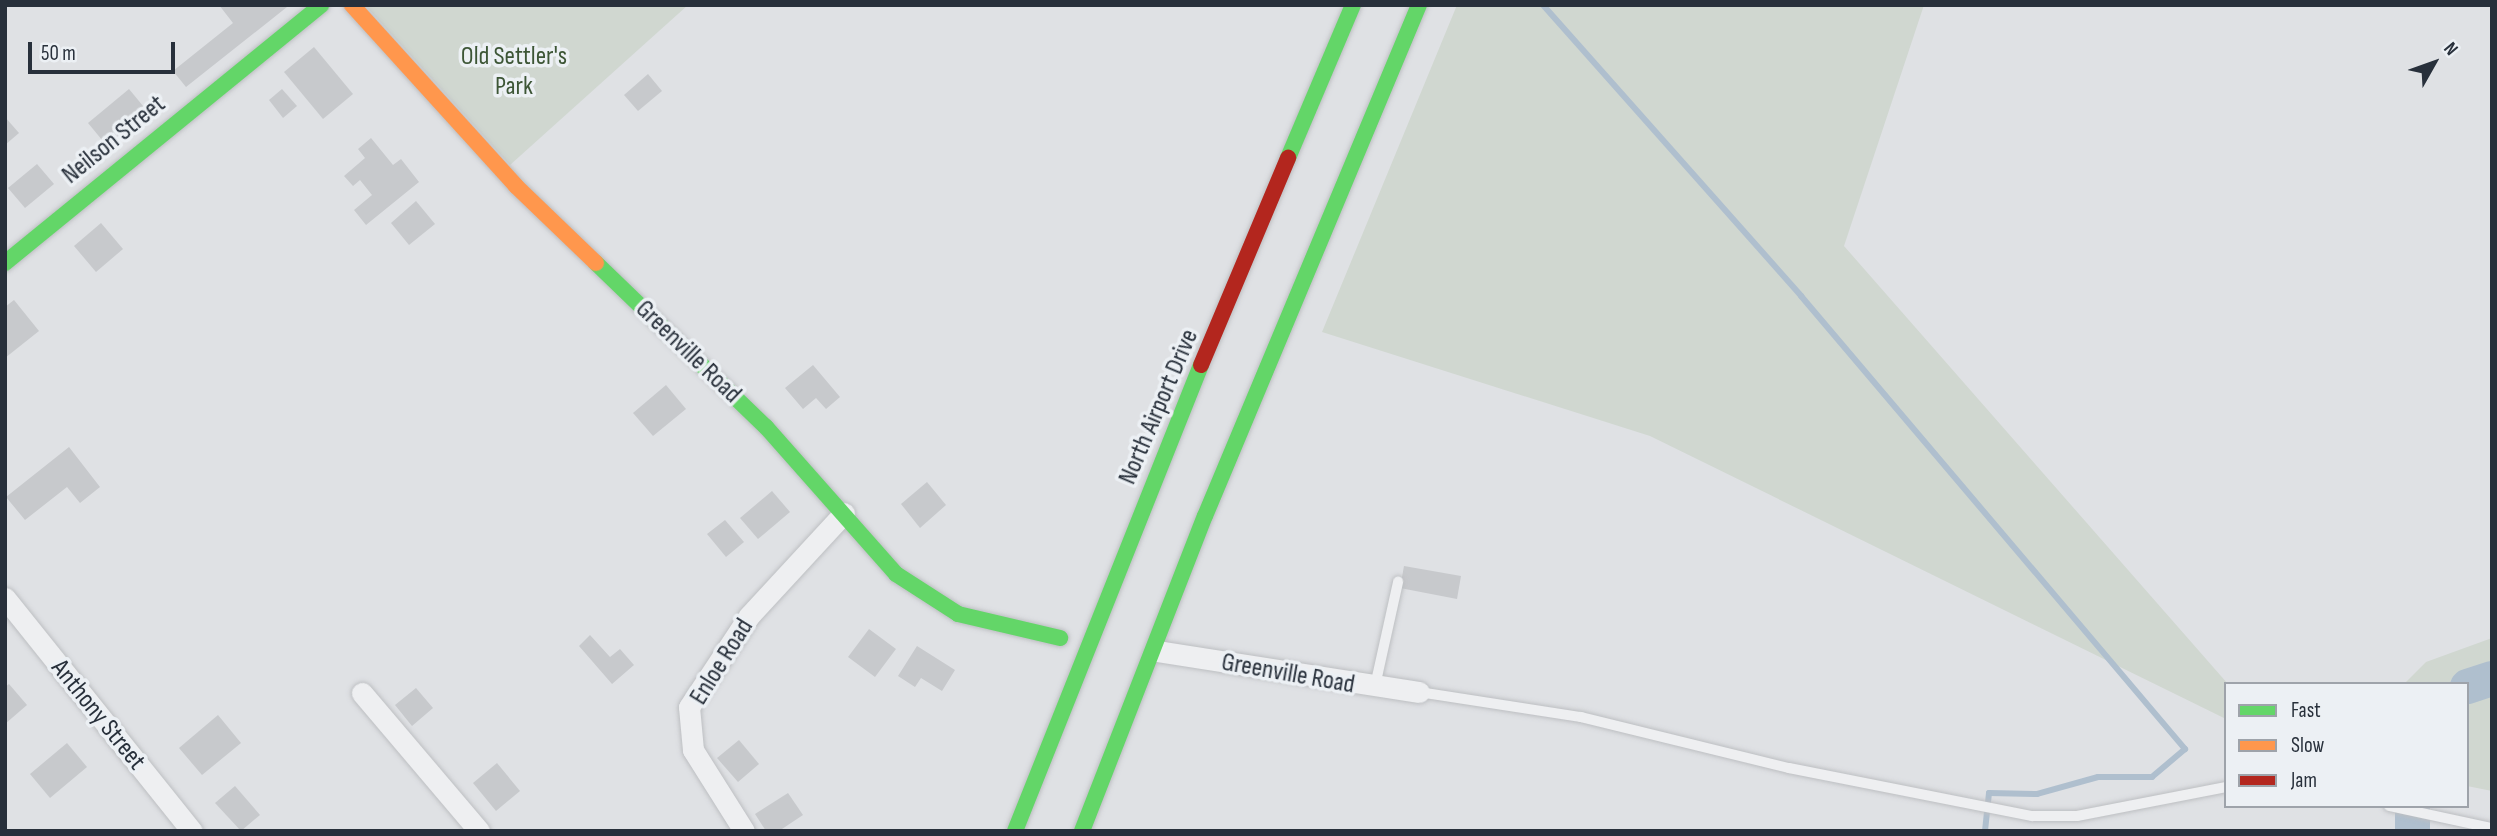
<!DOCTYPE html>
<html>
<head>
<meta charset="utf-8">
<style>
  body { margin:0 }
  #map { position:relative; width:2497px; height:836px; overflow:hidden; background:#dfe1e4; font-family:"Sofia Sans Condensed",sans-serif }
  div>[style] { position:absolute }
  .green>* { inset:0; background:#d0d7d0 }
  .stream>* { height:6px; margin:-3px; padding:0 3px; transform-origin:3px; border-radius:3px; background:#afbfce }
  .river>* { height:35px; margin:-17.5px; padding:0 17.5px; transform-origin:17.5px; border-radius:17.5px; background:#afbfce }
  .building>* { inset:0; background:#c7c9cc }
  .roads { filter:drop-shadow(0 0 2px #bdbfc2) drop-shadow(0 0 2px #bdbfc2) }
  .lane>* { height:10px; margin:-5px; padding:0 5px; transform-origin:5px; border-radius:5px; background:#eeeff1 }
  .street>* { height:21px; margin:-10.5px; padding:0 10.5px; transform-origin:10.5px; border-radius:10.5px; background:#eeeff1 }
  .fast>* { height:16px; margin:-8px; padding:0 8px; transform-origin:8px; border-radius:8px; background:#63d668 }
  .slow>* { height:16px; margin:-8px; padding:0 8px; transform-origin:8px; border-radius:8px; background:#ff974d }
  .jam>* { height:16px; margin:-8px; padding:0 8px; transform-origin:8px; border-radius:8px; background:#b3261e }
  span { translate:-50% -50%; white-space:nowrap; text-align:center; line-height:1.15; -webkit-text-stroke:7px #ecf0f4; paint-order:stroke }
  .park-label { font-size:26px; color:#3d5636 }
  .street-label { font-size:26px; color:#28303b }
  .frame { position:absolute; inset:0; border:7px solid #28303b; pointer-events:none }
  .legend { position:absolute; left:2224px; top:682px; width:245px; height:126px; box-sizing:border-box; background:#ecf0f4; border:2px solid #9ea3aa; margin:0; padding:9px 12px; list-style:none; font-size:21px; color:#28303b }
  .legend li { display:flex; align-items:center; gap:14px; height:35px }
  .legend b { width:35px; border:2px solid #9ea3aa }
  .north { position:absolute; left:2399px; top:28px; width:70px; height:70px; -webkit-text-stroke:5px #ecf0f4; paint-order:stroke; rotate:50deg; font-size:19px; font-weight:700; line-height:28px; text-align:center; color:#28303b }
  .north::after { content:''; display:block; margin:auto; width:24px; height:32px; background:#28303b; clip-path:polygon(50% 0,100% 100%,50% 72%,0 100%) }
  .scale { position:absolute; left:28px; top:42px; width:147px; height:32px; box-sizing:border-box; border:4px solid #28303b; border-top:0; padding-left:9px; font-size:21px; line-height:24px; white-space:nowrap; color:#28303b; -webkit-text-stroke:5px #ecf0f4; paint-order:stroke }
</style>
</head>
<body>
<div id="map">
  <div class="green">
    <i style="clip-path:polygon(365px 5px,688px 5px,510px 165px)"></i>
    <i style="clip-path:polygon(1457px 5px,1924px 5px,1844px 246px,2228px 684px,2226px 719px,1650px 436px,1322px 332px)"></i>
    <i style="clip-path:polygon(2492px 638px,2492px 791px,2467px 786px,2467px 684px,2404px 684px,2426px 662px)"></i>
  </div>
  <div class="stream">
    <i style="left:1543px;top:5px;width:389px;rotate:48.4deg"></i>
    <i style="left:1801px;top:296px;width:594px;rotate:49.71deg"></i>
    <i style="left:2185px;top:749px;width:43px;rotate:139.7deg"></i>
    <i style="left:2152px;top:777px;width:54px;rotate:180deg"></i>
    <i style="left:2098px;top:777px;width:63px;rotate:164.4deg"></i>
    <i style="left:2037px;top:794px;width:48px;rotate:-178.8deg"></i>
    <i style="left:1989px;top:793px;width:38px;rotate:96deg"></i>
  </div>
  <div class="river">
    <i style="left:2467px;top:686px;width:26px;rotate:-18deg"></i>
    <i style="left:2412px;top:806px;width:25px;rotate:90deg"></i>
  </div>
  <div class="building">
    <i style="clip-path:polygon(219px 5px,287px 7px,186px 87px,173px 71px,233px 23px)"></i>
    <i style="clip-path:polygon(314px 47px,353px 94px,323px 119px,284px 72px)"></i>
    <i style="clip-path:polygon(648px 74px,662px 91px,638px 111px,624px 95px)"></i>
    <i style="clip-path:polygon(129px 89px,148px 112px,107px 146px,88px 123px)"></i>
    <i style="clip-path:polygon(282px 89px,297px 106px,283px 118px,269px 100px)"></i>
    <i style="clip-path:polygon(5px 117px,19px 133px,5px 145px)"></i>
    <i style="clip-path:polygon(371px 138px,393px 165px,401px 159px,419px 182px,366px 225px,354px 210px,372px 195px,360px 180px,353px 186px,344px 176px,365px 158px,358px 149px)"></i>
    <i style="clip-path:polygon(37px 164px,54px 184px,25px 208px,8px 188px)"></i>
    <i style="clip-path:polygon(416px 201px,435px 224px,409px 245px,391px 223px)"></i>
    <i style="clip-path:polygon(101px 223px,123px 249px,96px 272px,74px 246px)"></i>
    <i style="clip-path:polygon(14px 300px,39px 331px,5px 358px,5px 307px)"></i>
    <i style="clip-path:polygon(813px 365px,840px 397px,826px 409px,816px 398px,803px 409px,785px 388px)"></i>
    <i style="clip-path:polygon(666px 385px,686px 409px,653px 436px,633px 413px)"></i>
    <i style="clip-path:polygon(69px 447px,100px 487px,80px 503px,67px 487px,25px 520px,6px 497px)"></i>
    <i style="clip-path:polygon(927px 482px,946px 505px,920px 528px,901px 504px)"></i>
    <i style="clip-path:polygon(772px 491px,790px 512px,758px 539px,740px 518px)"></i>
    <i style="clip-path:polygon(725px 520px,744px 542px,726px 557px,707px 534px)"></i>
    <i style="clip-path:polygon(1404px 566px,1461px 576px,1457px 599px,1400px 588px)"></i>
    <i style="clip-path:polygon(869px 629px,896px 649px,875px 677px,848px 657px)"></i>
    <i style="clip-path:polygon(590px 635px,610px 657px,620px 649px,634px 665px,612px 684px,579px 646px)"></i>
    <i style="clip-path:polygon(917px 646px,955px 670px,942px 691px,921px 678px,915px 687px,898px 676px)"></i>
    <i style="clip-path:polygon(9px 684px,27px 705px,5px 724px,5px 687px)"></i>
    <i style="clip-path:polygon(416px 688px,433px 708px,412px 726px,395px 705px)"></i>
    <i style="clip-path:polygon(218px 715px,241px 743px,202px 775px,179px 748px)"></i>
    <i style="clip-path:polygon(739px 740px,759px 764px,738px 782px,717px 758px)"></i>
    <i style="clip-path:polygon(67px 743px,87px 767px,50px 798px,30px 774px)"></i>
    <i style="clip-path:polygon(497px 763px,520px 791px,496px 811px,473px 783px)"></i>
    <i style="clip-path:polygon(235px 786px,260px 815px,241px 831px,215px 803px)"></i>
    <i style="clip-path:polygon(788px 793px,803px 815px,779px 831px,766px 831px,755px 814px)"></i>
  </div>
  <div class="roads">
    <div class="lane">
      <i style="left:1375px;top:686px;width:107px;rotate:-77.5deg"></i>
      <i style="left:1419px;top:692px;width:164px;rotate:8.8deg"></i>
      <i style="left:1581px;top:717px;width:214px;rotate:13.8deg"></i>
      <i style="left:1789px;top:768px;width:248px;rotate:11.2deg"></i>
      <i style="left:2032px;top:816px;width:45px"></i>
      <i style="left:2077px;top:816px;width:152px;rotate:-11deg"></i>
      <i style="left:2389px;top:806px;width:105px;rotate:12.1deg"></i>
    </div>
    <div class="street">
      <i style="left:5px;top:598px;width:299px;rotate:51.3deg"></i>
      <i style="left:1157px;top:651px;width:265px;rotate:8.9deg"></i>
      <i style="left:362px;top:693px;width:181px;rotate:49.7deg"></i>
      <i style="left:744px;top:831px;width:96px;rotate:-122.2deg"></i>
      <i style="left:693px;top:750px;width:43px;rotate:-95.3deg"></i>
      <i style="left:689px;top:707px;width:109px;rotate:-56.6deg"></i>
      <i style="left:749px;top:616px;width:140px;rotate:-47.3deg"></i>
    </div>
    <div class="fast">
      <i style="left:1288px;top:158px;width:166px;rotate:-67deg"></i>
      <i style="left:5px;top:263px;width:408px;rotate:-39.2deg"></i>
      <i style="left:596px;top:263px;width:236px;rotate:44deg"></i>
      <i style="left:766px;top:427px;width:196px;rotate:48.5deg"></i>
      <i style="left:896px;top:574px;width:74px;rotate:32.8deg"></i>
      <i style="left:958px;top:614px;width:105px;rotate:13.2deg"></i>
      <i style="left:1015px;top:831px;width:502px;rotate:-68.24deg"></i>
      <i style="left:1082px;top:831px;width:338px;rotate:-68.7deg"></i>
      <i style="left:1205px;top:516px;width:554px;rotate:-67.28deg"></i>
    </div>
    <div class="slow">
      <i style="left:352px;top:5px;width:244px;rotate:47.8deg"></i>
      <i style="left:516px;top:186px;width:111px;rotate:43.9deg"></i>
    </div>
    <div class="jam">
      <i style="left:1201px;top:365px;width:225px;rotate:-67.2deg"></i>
    </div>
  </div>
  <div class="park-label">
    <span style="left:514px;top:72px">Old Settler's<br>Park</span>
  </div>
  <div class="street-label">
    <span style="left:114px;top:140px;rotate:-39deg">Neilson Street</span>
    <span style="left:688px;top:352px;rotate:44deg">Greenville Road</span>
    <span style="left:1159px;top:407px;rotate:-67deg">North Airport Drive</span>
    <span style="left:722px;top:662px;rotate:-58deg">Enloe Road</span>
    <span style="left:1288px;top:674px;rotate:10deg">Greenville Road</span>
    <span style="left:98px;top:715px;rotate:51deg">Anthony Street</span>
  </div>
  <div class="frame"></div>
  <ul class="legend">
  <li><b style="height:9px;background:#63d668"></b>Fast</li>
  <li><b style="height:9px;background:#ff974d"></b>Slow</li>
  <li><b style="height:9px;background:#b3261e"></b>Jam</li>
  </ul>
  <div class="north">N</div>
  <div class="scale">50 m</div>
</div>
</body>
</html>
